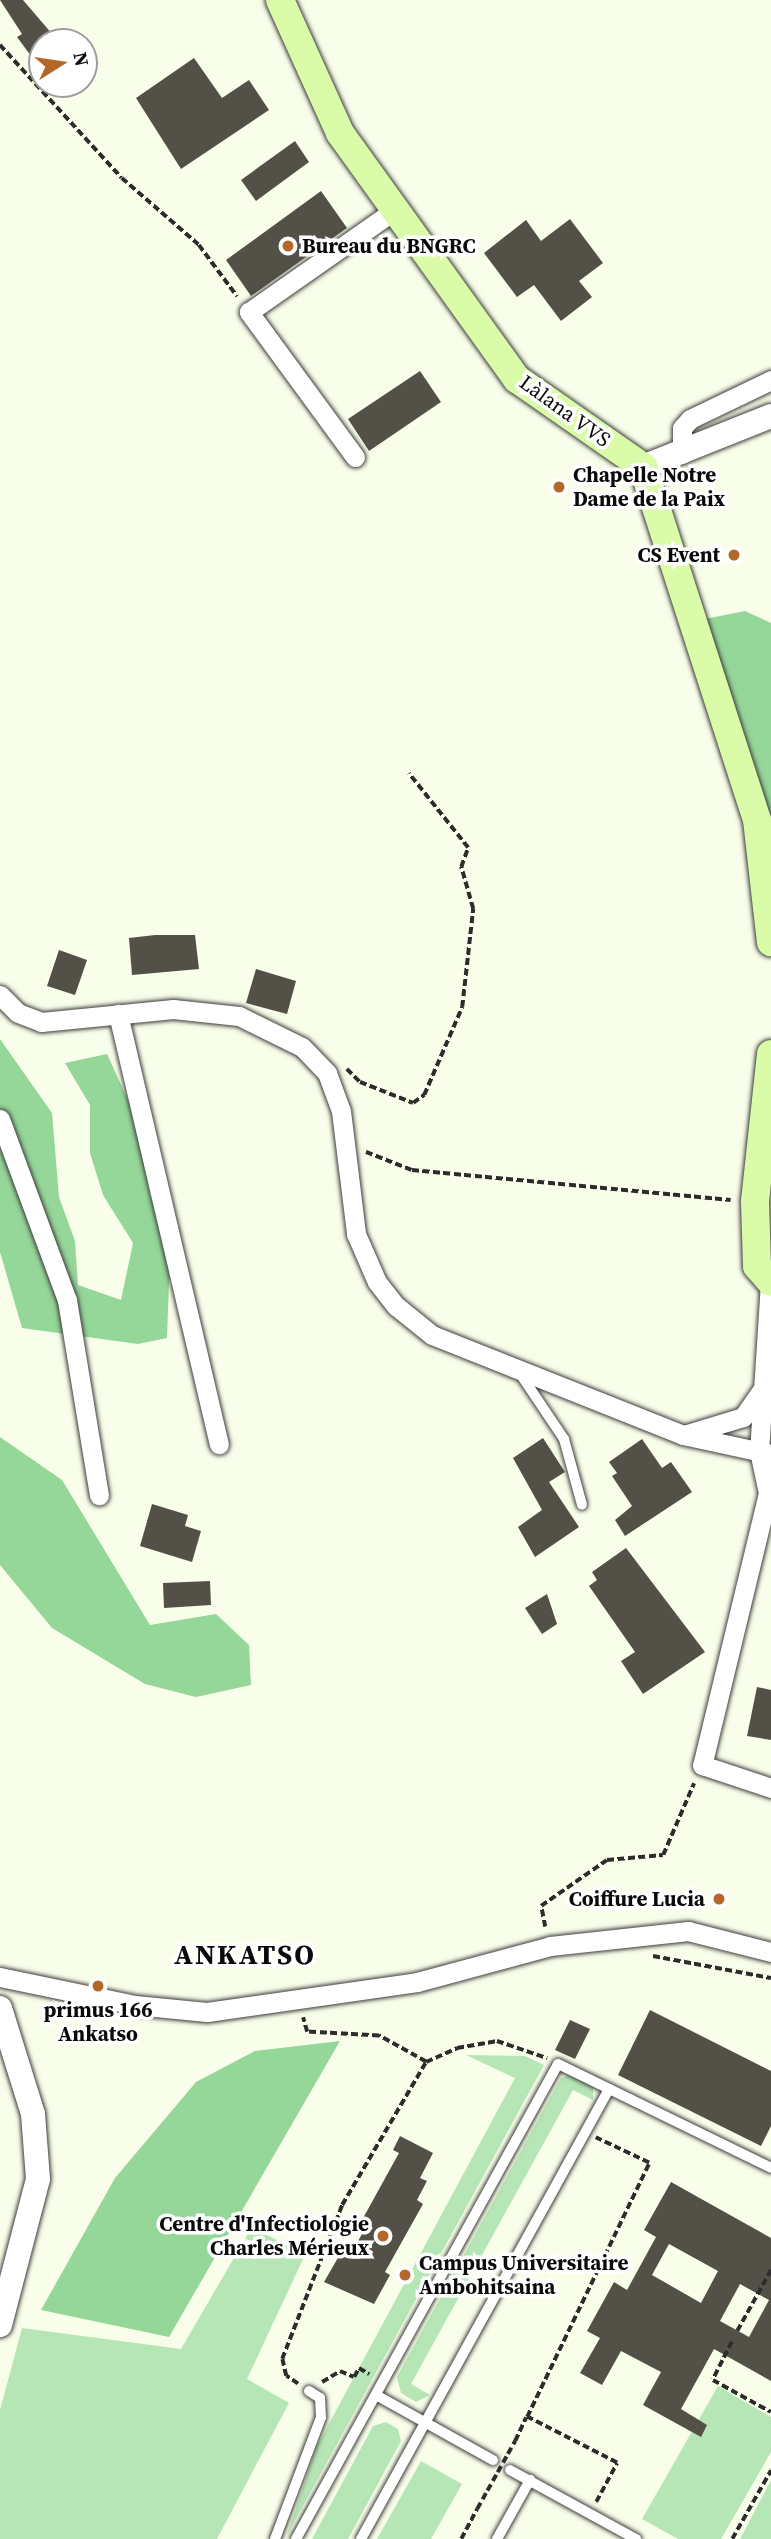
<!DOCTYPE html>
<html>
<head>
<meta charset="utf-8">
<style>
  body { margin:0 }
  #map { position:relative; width:771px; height:2539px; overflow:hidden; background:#f8fee9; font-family:"Source Serif 4",serif }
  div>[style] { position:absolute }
  .green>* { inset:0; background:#b6e6b5 }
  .forest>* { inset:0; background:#95d699 }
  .building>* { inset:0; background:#535147 }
  .path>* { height:3.5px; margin-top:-1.75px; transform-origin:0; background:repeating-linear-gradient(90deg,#2c2c2c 0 7px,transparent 0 10.5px) }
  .roads { filter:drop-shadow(0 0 2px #3d3d3d) drop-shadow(0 0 2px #3d3d3d) }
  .service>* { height:10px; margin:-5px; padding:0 5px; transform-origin:5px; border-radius:5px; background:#fff }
  .minor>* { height:19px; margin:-9.5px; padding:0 9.5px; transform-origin:9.5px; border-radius:9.5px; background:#fff }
  .tertiary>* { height:24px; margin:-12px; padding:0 12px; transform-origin:12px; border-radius:12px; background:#fff }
  .secondary>* { height:28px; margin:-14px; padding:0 14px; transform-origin:14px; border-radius:14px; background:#dafba7 }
  .path-bridge>* { height:3.5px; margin-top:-1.75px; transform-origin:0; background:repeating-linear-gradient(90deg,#2c2c2c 0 7px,transparent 0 10.5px) }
  .dots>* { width:19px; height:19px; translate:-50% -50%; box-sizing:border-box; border:4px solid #fff; border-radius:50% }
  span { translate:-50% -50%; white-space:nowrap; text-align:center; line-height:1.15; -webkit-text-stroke:7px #fff; paint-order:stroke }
  .poi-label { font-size:21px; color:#0a0a0a; font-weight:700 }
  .left { translate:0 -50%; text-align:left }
  .right { translate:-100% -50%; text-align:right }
  .street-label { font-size:21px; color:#0a0a0a }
  .district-label { font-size:28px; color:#0a0a0a; font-weight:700; letter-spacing:2px }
  .north { position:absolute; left:28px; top:28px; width:70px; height:70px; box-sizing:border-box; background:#fff; border:2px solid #9d9d9d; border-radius:50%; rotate:78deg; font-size:19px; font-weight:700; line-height:28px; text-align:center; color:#0a0a0a }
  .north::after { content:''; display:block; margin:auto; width:24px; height:32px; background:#b3682a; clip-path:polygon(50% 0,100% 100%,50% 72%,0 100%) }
</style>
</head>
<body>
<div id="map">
  <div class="green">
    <i style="clip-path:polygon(466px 2055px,525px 2056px,544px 2065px,287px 2535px,317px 2446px,515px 2078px)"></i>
    <i style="clip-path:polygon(573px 2074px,593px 2086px,593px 2100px,573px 2090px,411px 2384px,430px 2395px,416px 2402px,401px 2393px,397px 2377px,561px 2078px)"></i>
    <i style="clip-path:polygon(252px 2227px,305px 2255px,247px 2379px,289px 2403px,217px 2539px,0 2539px,0 2410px,22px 2328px,181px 2349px)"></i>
    <i style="clip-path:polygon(718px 2386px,771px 2417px,771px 2452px,721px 2539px,678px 2539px,642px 2519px)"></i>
    <i style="clip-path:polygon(386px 2422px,398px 2429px,401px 2441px,348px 2539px,312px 2539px,373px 2426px)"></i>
    <i style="clip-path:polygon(421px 2461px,462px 2484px,431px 2539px,377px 2539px)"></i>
    <i style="clip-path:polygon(771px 2480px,771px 2539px,740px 2539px)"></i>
  </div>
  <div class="forest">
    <i style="clip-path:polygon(745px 611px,771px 623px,771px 863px,700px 620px)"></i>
    <i style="clip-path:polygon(0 1039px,52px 1113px,59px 1197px,75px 1241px,78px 1285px,121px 1300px,133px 1243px,103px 1195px,90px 1153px,90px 1105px,65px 1063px,107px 1054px,138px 1122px,150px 1195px,170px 1255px,167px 1338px,138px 1344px,22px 1328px,0 1252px)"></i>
    <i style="clip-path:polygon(0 1437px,62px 1480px,150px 1625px,216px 1614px,249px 1645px,251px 1685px,196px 1697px,145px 1684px,52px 1628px,0 1565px)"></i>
    <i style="clip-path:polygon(340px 2041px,169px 2337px,41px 2310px,115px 2178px,196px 2082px,255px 2051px)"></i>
  </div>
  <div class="building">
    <i style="clip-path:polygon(0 0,23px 0,59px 42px,42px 42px,42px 71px,17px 37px,22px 34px)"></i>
    <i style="clip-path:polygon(194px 58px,222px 98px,249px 80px,269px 110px,181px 169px,136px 98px)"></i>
    <i style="clip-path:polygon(295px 141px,309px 162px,256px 201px,241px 180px)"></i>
    <i style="clip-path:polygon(321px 191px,347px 228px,251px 296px,226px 260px)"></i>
    <i style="clip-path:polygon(570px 219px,603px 263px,579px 281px,592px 297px,561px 321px,534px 285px,517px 297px,484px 253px,526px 220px,541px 241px)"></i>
    <i style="clip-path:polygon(420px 371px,441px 402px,369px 451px,348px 419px)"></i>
    <i style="clip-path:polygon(155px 935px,195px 935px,199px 969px,132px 975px,129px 938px)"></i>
    <i style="clip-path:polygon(59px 950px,87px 960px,75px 995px,47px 986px)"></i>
    <i style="clip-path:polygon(256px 969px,296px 981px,287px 1014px,246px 1003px)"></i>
    <i style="clip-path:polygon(543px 1438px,565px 1472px,549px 1482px,579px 1527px,535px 1557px,518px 1527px,542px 1510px,513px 1458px)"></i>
    <i style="clip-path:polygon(642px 1439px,662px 1468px,671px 1462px,692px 1492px,625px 1536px,615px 1520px,632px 1506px,612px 1476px,617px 1473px,609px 1462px)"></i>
    <i style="clip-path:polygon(152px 1504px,188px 1515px,185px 1526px,201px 1531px,192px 1562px,140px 1546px)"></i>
    <i style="clip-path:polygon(626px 1548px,705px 1652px,643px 1694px,621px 1661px,635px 1652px,589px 1586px,597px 1580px,592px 1572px)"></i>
    <i style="clip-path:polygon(210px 1581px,211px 1605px,164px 1608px,163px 1583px)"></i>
    <i style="clip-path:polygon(547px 1594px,557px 1624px,542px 1634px,525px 1608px)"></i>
    <i style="clip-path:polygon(757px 1687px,771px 1690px,771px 1740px,747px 1736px)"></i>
    <i style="clip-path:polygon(650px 2010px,771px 2071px,771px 2126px,761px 2146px,618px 2075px)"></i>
    <i style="clip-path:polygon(570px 2020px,590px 2029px,575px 2059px,555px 2050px)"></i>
    <i style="clip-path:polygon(400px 2136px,433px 2153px,420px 2178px,427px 2181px,417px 2200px,423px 2204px,385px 2272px,390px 2275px,374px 2304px,324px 2282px,343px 2249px,351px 2254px,368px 2223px,362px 2220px,399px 2153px,393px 2150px)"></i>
    <i style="clip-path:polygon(evenodd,671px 2182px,771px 2238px,771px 2381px,714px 2349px,681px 2409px,707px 2425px,701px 2437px,643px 2405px,661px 2372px,621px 2351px,602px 2385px,580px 2373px,600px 2338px,587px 2331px,614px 2282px,627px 2290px,656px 2237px,644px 2230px,671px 2182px,669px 2244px,718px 2271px,701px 2303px,652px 2275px,669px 2244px,671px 2182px,740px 2284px,769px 2300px,749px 2337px,720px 2321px,740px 2284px)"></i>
  </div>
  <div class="path">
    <i style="left:0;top:45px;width:180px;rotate:47.5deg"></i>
    <i style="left:122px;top:178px;width:102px;rotate:41deg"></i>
    <i style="left:199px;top:245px;width:64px;rotate:53.3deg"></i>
    <i style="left:347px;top:1069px;width:18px;rotate:45deg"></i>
    <i style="left:360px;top:1082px;width:57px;rotate:21.6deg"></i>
    <i style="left:413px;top:1103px;width:14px;rotate:-36deg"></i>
    <i style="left:424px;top:1095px;width:96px;rotate:-66.6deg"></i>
    <i style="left:462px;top:1007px;width:99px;rotate:-83.6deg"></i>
    <i style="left:473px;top:909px;width:44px;rotate:-105.9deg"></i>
    <i style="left:461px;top:867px;width:20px;rotate:-70deg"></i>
    <i style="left:468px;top:848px;width:95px;rotate:-128.6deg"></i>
    <i style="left:366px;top:1152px;width:49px;rotate:21.4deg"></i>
    <i style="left:412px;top:1170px;width:320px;rotate:5.4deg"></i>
    <i style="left:545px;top:1927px;width:21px;rotate:-101deg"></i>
    <i style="left:541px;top:1906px;width:80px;rotate:-34.9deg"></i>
    <i style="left:607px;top:1860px;width:56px;rotate:-5.1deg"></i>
    <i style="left:663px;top:1855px;width:78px;rotate:-66.7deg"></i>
    <i style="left:653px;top:1956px;width:120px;rotate:10.6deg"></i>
    <i style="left:426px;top:2062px;width:34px;rotate:-24deg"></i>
    <i style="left:457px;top:2048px;width:41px;rotate:-9.9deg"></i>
    <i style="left:497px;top:2041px;width:53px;rotate:18.8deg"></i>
    <i style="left:737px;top:2331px;width:70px;rotate:-60.9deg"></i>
    <i style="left:732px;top:2342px;width:42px;rotate:116.6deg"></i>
    <i style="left:713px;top:2380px;width:66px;rotate:28.9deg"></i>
    <i style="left:322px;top:2382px;width:21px;rotate:-31deg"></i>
    <i style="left:340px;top:2371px;width:15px;rotate:23deg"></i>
    <i style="left:354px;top:2377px;width:10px;rotate:-61deg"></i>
    <i style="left:359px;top:2368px;width:12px;rotate:31deg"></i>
    <i style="left:298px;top:2384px;width:14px;rotate:-146deg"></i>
    <i style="left:286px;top:2376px;width:17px;rotate:-103deg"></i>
    <i style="left:282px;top:2359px;width:165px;rotate:-68.7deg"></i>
    <i style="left:342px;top:2205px;width:166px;rotate:-59.6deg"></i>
    <i style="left:426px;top:2062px;width:54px;rotate:-151deg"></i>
    <i style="left:379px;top:2036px;width:72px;rotate:-176.8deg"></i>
    <i style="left:307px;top:2032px;width:15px;rotate:-106deg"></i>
    <i style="left:515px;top:2441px;width:26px;rotate:-65deg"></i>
    <i style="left:596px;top:2502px;width:44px;rotate:-61.7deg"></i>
    <i style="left:617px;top:2463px;width:101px;rotate:-152.9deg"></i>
    <i style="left:527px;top:2417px;width:282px;rotate:-64.3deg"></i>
    <i style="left:649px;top:2163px;width:59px;rotate:-154.7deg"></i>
    <i style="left:461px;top:2539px;width:34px;rotate:-62deg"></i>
    <i style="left:732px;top:2539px;width:79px;rotate:-60.5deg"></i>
  </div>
  <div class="roads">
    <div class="service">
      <i style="left:519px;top:1372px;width:81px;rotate:56.1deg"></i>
      <i style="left:564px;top:1439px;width:68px;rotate:74.7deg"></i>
      <i style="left:376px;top:2395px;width:134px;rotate:29.1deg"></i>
      <i style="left:510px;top:2470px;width:144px;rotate:28.7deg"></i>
      <i style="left:275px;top:2539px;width:130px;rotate:-69.3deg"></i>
      <i style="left:321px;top:2417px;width:19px;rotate:-93deg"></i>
      <i style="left:320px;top:2398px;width:13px;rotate:-148deg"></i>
      <i style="left:296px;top:2539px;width:542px;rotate:-61.12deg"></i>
      <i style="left:558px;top:2064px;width:237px;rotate:26deg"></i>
      <i style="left:361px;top:2539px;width:514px;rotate:-61.14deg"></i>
      <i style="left:497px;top:2539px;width:68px;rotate:-60.8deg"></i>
    </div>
    <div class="minor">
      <i style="left:682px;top:454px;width:26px;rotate:-90deg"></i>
      <i style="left:682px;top:428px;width:12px;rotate:-48deg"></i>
      <i style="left:690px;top:419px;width:90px;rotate:-25.7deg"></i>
      <i style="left:355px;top:457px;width:180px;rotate:-126.2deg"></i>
      <i style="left:249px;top:312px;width:176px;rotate:-35deg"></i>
      <i style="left:0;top:995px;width:25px;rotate:45deg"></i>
      <i style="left:18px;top:1013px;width:25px;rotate:21deg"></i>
      <i style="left:41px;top:1022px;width:133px;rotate:-5.6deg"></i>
      <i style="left:173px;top:1009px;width:66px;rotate:6.1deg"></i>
      <i style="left:239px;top:1016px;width:70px;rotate:26.2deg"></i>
      <i style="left:302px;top:1047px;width:36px;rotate:46deg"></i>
      <i style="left:327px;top:1073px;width:40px;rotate:69.8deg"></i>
      <i style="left:341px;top:1111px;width:124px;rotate:83deg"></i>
      <i style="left:356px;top:1234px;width:52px;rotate:66.4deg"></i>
      <i style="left:377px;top:1282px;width:31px;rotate:52deg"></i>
      <i style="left:396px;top:1306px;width:46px;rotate:38.9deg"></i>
      <i style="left:432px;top:1335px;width:270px;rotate:21.7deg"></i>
      <i style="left:683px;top:1435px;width:90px;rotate:12.2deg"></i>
      <i style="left:118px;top:1014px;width:442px;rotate:76.8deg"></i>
      <i style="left:0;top:1119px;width:193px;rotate:69.7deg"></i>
      <i style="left:67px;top:1300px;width:198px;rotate:80.7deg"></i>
      <i style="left:770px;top:1282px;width:169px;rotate:93.7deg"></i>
      <i style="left:759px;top:1451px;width:43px;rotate:77.9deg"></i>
      <i style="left:768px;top:1493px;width:280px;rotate:103.6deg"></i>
      <i style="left:702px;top:1765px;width:73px;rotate:18.4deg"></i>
      <i style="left:687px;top:1434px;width:59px;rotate:-16.9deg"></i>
      <i style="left:743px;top:1417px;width:33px;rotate:-55deg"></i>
      <i style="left:0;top:1977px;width:138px;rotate:11.7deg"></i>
      <i style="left:135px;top:2005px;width:72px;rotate:5.6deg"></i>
      <i style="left:207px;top:2012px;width:212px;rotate:-8.1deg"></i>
      <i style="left:417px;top:1982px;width:138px;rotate:-15.1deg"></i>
      <i style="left:550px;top:1946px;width:139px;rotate:-6.2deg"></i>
      <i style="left:688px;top:1931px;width:86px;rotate:14.2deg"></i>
    </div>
    <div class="tertiary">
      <i style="left:643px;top:467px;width:138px;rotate:-21.7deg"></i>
      <i style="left:0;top:2008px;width:111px;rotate:72.7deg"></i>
      <i style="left:33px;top:2114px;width:65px;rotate:85.6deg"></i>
      <i style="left:38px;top:2179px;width:151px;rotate:104.6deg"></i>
    </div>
    <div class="secondary">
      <i style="left:280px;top:0;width:146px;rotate:65.7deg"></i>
      <i style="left:340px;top:133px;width:303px;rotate:54.3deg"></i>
      <i style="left:517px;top:379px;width:154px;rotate:34.9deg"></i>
      <i style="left:643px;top:467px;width:371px;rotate:72.1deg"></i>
      <i style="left:757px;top:820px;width:123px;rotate:83.5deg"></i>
      <i style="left:771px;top:1054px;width:149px;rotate:96.2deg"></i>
      <i style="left:755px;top:1202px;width:64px;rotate:88.2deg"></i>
      <i style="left:757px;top:1266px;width:21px;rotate:49deg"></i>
    </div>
  </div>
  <div class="path-bridge">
    <i style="left:477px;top:2509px;width:78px;rotate:-60.8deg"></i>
  </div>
  <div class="dots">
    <i style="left:288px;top:246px;background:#b3682a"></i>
    <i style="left:559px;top:487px;background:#b3682a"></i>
    <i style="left:734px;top:555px;background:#b3682a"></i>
    <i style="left:719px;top:1899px;background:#b3682a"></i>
    <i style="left:98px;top:1986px;background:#b3682a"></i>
    <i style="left:383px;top:2236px;background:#b3682a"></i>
    <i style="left:405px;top:2275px;background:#b3682a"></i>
  </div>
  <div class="poi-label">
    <span class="left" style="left:302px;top:246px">Bureau du BNGRC</span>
    <span class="left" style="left:573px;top:487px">Chapelle Notre<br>Dame de la Paix</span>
    <span class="right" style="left:720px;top:555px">CS Event</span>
    <span class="right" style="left:705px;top:1899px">Coiffure Lucia</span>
    <span style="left:98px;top:2022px">primus 166<br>Ankatso</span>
    <span class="right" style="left:369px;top:2236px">Centre d'Infectiologie<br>Charles Mérieux</span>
    <span class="left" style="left:419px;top:2275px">Campus Universitaire<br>Ambohitsaina</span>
  </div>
  <div class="street-label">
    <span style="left:565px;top:411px;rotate:36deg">Làlana VVS</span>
  </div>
  <div class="district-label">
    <span style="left:245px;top:1954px">ANKATSO</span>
  </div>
  <div class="north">N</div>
</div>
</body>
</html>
